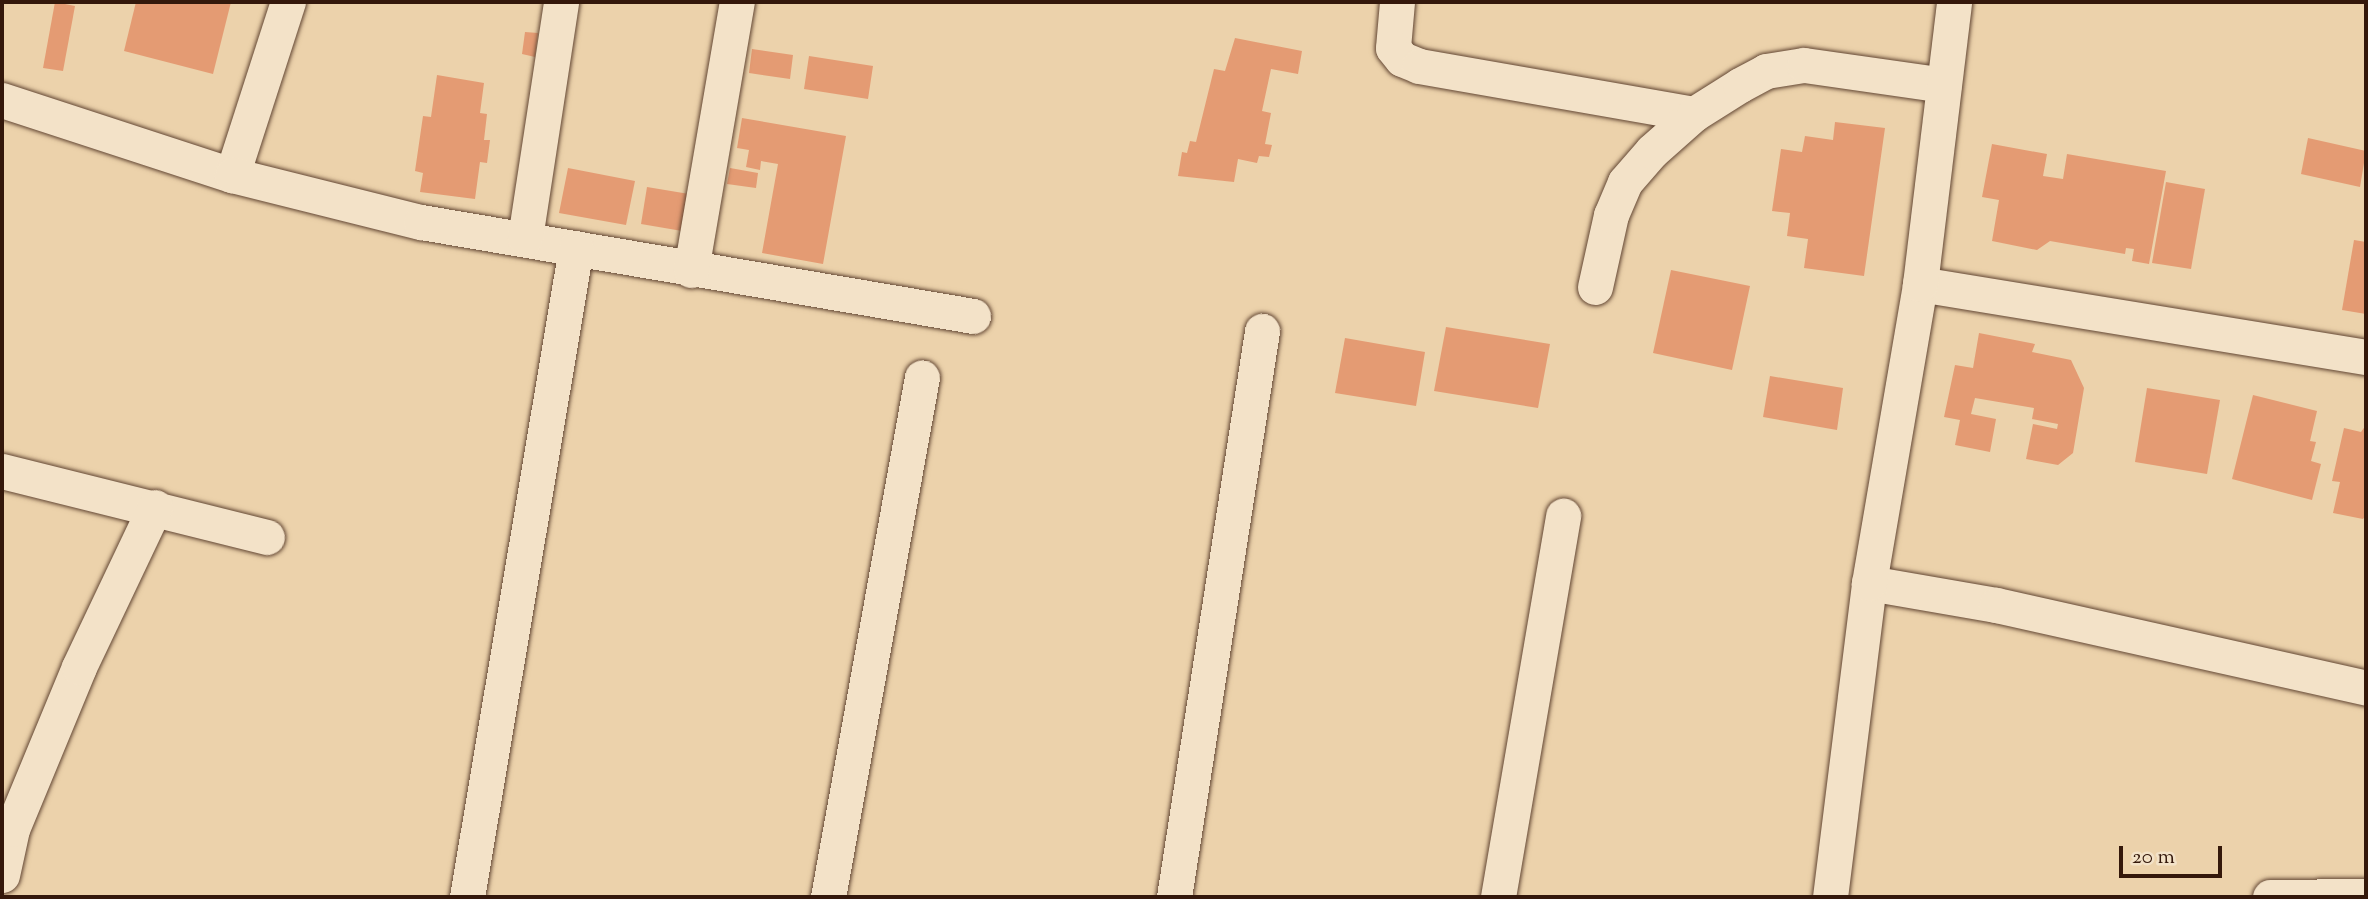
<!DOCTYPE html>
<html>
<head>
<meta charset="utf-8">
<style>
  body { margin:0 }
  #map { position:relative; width:2368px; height:899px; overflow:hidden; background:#ecd2ab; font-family:"Sorts Mill Goudy",serif }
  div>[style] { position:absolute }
  .building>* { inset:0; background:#e49b73 }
  .roads { filter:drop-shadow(0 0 2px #624633) drop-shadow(0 0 2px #624633) }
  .minor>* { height:35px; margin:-17.5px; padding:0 17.5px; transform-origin:17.5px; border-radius:17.5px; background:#f3e2c8 }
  span { translate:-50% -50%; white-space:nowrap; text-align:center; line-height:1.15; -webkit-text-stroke:5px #f3e2c8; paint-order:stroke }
  .frame { position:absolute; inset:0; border:4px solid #34180b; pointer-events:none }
  .scale { position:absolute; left:2119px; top:846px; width:103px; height:32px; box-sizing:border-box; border:4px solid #34180b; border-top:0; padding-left:9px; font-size:21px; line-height:24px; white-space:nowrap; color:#34180b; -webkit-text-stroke:5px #f3e2c8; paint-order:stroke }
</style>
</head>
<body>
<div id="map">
  <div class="building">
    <i style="clip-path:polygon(55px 2px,75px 6px,63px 71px,43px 68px)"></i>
    <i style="clip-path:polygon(136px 2px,231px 2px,213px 74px,124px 51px)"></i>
    <i style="clip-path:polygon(525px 32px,538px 33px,535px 57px,522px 54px)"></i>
    <i style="clip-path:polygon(1235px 38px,1302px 51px,1298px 74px,1271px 69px,1262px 111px,1271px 113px,1265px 144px,1272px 145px,1269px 157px,1259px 156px,1257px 163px,1238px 159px,1234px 182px,1178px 176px,1182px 152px,1187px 153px,1190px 141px,1196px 142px,1214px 69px,1225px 71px)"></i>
    <i style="clip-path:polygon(752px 49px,793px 55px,790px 79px,749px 73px)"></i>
    <i style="clip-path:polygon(809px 56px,873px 66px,868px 99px,804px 89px)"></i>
    <i style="clip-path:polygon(437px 75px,484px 83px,480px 113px,487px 114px,484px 140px,490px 140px,487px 163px,480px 162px,475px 199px,420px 192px,423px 173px,415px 171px,423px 116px,431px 117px)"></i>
    <i style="clip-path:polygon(742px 118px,846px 136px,823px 264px,762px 253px,778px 164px,761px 161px,760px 170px,746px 167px,749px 150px,737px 148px)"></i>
    <i style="clip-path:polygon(1835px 122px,1885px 128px,1864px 276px,1804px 268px,1808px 239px,1787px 236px,1790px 213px,1772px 211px,1781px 149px,1802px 152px,1805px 136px,1833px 140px)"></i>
    <i style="clip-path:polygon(2308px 138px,2366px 151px,2360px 187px,2301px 174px)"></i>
    <i style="clip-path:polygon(1992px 144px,2047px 154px,2043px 176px,2063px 179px,2067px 154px,2166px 171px,2149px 264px,2132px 261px,2134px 249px,2126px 248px,2125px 254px,2050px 241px,2037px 250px,1992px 241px,1999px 200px,1982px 197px)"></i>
    <i style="clip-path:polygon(568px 168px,635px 181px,626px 225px,559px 213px)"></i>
    <i style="clip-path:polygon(730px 168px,758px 173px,756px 188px,727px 184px)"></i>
    <i style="clip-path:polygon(2166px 182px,2205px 189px,2191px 269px,2152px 263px)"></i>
    <i style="clip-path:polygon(647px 187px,695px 195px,688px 232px,641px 224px)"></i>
    <i style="clip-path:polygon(2354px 240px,2366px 242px,2366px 314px,2342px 310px)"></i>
    <i style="clip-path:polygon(1671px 270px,1750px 286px,1732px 370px,1653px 353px)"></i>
    <i style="clip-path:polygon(1446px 327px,1550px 344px,1538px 408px,1434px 391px)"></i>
    <i style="clip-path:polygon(1979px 333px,2035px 344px,2032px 352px,2071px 360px,2084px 388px,2073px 453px,2058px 465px,2026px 459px,2033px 424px,2057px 429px,2058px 424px,2032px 419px,2034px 408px,1975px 398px,1971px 414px,1996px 419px,1990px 452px,1955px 445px,1960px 420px,1944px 417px,1955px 365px,1973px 368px)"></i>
    <i style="clip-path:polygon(1345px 338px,1425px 352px,1416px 406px,1335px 393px)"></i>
    <i style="clip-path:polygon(1770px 376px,1843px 388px,1837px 430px,1763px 417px)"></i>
    <i style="clip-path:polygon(2147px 388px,2220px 400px,2207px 474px,2135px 462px)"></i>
    <i style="clip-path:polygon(2253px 395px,2317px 411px,2310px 441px,2316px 442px,2311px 461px,2321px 464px,2312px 500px,2232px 479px)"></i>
    <i style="clip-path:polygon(2366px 425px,2366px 515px,2363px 519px,2333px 513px,2340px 482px,2332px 481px,2344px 428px,2361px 432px)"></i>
  </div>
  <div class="roads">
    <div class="minor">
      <i style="left:1397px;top:2px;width:46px;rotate:95deg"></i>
      <i style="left:1393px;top:48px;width:14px;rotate:51deg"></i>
      <i style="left:1402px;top:59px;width:18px;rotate:22deg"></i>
      <i style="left:1419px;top:66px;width:279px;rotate:9.9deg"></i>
      <i style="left:2px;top:100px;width:242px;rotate:18.1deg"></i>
      <i style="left:232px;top:175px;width:182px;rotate:-72.1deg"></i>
      <i style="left:232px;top:175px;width:195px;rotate:14deg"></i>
      <i style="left:421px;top:222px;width:560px;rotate:9.66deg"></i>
      <i style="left:525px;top:238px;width:239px;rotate:-81.3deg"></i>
      <i style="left:691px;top:270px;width:272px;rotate:-80.3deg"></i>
      <i style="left:1920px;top:284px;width:452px;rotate:9.3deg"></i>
      <i style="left:1595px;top:287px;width:74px;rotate:-77.5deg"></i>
      <i style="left:1611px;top:215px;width:36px;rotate:-67deg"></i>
      <i style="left:1625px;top:182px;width:41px;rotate:-48.9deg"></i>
      <i style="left:1652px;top:151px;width:56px;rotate:-41.4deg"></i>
      <i style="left:1694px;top:114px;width:54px;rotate:-32.2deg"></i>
      <i style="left:1740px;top:85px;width:30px;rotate:-28deg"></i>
      <i style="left:1766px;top:71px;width:38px;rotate:-9deg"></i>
      <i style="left:1804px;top:65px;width:141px;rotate:8.1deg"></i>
      <i style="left:2px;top:471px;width:273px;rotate:14deg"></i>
      <i style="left:1869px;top:583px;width:129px;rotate:9.8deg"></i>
      <i style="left:1996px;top:605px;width:379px;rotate:12.6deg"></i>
      <i style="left:2px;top:875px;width:47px;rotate:-77.7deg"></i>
      <i style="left:12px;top:829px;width:175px;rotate:-67.5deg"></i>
      <i style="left:79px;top:667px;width:177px;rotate:-64.6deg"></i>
      <i style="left:467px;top:897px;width:658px;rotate:-80.47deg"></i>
      <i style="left:828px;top:897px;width:528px;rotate:-79.75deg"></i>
      <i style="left:1174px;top:897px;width:573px;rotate:-81.16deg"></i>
      <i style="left:1498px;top:897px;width:387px;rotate:-80.3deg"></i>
      <i style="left:1830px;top:897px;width:316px;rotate:-82.9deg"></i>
      <i style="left:1869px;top:583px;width:303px;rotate:-80.3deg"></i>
      <i style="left:1920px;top:284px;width:284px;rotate:-83.1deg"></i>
      <i style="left:2270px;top:897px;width:96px;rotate:-0.6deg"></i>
    </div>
  </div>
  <div class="frame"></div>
  <div class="scale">20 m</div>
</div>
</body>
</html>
